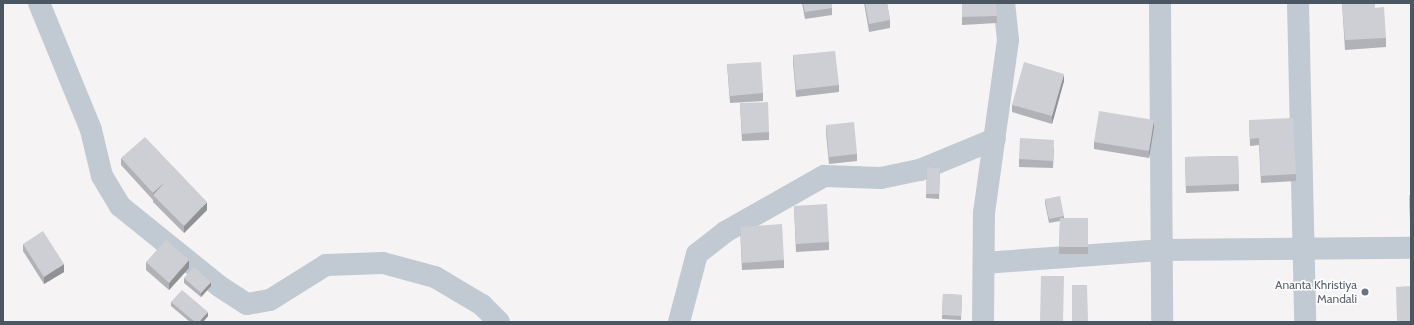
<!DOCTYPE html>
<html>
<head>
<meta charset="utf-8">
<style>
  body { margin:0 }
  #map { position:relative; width:1414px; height:325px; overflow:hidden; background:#f5f3f3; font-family:Cabin,sans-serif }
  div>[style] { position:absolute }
  .minor>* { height:22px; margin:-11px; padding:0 11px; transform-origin:11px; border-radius:11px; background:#c1cad2 }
  .wall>* { inset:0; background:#b0b2b7 }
  .shaded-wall>* { inset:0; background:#909195 }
  .building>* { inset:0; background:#cdcfd5 }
  .dots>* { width:11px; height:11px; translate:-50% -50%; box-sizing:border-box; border:2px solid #fff; border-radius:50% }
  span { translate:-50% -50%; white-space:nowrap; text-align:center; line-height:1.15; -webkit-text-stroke:3px #fff; paint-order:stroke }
  .worship-label { font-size:12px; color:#5b616d }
  .right { translate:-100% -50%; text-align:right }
  .frame { position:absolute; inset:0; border:4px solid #4a5661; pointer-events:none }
</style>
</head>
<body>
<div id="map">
  <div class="minor">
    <i style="left:39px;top:3px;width:137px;rotate:67.7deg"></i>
    <i style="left:91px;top:130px;width:47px;rotate:76.6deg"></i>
    <i style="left:102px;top:176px;width:35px;rotate:59deg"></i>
    <i style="left:120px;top:206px;width:127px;rotate:38.9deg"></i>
    <i style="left:219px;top:286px;width:33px;rotate:33deg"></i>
    <i style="left:247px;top:304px;width:23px;rotate:-10deg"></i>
    <i style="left:270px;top:300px;width:66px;rotate:-32deg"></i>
    <i style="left:326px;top:265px;width:57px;rotate:-2deg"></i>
    <i style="left:383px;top:263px;width:54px;rotate:15.1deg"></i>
    <i style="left:435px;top:277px;width:55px;rotate:30.8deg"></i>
    <i style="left:482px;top:305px;width:24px;rotate:45deg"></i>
    <i style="left:1160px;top:3px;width:319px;rotate:89.6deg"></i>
    <i style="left:1298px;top:3px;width:319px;rotate:88.7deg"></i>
    <i style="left:984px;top:263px;width:176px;rotate:-4.2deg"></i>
    <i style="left:1160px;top:250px;width:251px;rotate:-0.5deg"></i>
    <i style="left:679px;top:322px;width:70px;rotate:-75.2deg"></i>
    <i style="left:697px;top:254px;width:36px;rotate:-38deg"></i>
    <i style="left:725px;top:232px;width:114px;rotate:-29.5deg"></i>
    <i style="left:824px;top:176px;width:57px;rotate:2deg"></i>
    <i style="left:881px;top:178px;width:40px;rotate:-12deg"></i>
    <i style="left:920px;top:170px;width:81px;rotate:-22.5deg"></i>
    <i style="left:983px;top:322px;width:109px;rotate:-89.5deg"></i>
    <i style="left:984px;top:213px;width:175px;rotate:-82.1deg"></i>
    <i style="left:1008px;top:40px;width:37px;rotate:-96deg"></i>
  </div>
  <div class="wall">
    <i style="clip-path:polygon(802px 3px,832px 3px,832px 15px,805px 19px)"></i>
    <i style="clip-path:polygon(864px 3px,887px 3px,890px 20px,890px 28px,869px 32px)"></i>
    <i style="clip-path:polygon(962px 3px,996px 3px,997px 23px,962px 25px)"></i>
    <i style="clip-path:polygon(1342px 3px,1375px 3px,1375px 8px,1386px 38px,1386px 47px,1345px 50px)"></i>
    <i style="clip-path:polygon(793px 55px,839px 85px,839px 92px,796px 97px,793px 63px)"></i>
    <i style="clip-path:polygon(727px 64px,763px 93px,763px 101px,730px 103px)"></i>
    <i style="clip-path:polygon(1064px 81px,1052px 124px,1012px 112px,1012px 105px)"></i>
    <i style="clip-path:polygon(740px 103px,769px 132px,769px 140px,742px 141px)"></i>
    <i style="clip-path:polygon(1249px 120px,1296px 174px,1296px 181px,1261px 183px,1259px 145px,1250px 146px)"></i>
    <i style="clip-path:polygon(826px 125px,857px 154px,857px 161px,829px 164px,826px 133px)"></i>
    <i style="clip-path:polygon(1154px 127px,1149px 158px,1094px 149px,1094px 142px)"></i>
    <i style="clip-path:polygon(1054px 147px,1053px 168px,1019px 167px,1019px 159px)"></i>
    <i style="clip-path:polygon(1238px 156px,1239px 191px,1186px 193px,1185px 157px)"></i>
    <i style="clip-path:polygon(121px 158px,207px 210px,184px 233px,153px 202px,153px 200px,121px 165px)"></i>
    <i style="clip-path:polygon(927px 167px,940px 168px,939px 199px,926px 198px)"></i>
    <i style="clip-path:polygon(1409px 195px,1411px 195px,1411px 221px,1410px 221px)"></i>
    <i style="clip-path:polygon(1045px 199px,1064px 216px,1064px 218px,1088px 225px,1088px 254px,1059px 254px,1060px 221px,1049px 223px,1045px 203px)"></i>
    <i style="clip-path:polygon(794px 206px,829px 242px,829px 250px,796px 252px)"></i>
    <i style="clip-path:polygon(740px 227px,784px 260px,784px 268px,742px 270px)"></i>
    <i style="clip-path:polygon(23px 244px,64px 272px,44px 284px,23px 251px)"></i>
    <i style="clip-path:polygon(146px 262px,189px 268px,169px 290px,146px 270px)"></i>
    <i style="clip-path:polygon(184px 278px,211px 286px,201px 297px,184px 283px)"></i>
    <i style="clip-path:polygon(943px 294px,962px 295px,961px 320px,942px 319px)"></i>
    <i style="clip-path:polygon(171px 302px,208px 316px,203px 322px,190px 322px,171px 306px)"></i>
  </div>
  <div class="shaded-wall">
    <i style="clip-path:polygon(1064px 74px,1064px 81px,1052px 124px,1052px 116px)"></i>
    <i style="clip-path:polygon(1154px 120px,1154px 127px,1149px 158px,1149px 151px)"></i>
    <i style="clip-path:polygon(166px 181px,153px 195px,153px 193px)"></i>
    <i style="clip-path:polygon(207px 202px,207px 210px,184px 233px,184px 226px)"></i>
    <i style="clip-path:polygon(189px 260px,189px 268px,169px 290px,169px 283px)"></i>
    <i style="clip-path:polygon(64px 264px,64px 272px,44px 284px,44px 277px)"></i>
    <i style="clip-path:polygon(211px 282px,211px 286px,201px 297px,201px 293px)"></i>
    <i style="clip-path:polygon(208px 312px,208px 316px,203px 322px,199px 322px)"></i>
  </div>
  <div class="building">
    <i style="clip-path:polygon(803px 3px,832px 3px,832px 8px,805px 12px)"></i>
    <i style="clip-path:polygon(865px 3px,887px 3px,890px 20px,869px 24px)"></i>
    <i style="clip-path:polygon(962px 3px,996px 3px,997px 16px,962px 17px)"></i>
    <i style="clip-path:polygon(1342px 3px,1375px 3px,1375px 8px,1384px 7px,1386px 38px,1345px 40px)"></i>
    <i style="clip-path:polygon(835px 51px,839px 85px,796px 90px,793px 55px)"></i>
    <i style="clip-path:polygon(761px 62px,763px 93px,730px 96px,727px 64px)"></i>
    <i style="clip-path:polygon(1024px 62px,1064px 74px,1052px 116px,1012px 105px)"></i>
    <i style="clip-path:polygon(768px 102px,769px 132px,742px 134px,740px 103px)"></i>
    <i style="clip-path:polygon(1099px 111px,1154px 120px,1149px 151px,1094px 142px)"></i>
    <i style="clip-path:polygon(1293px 118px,1296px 174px,1261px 176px,1259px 138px,1250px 139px,1249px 120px)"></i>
    <i style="clip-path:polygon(854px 122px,857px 154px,829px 157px,826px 125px)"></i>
    <i style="clip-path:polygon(145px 137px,207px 202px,184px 226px,153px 195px,166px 181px,153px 193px,121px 158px)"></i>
    <i style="clip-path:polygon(1020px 138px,1054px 140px,1053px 161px,1019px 159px)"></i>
    <i style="clip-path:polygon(1238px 156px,1239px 184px,1186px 186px,1185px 157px)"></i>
    <i style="clip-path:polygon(927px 167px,940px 168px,939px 194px,926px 194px)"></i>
    <i style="clip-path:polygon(1409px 195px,1411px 195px,1411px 214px,1410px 214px)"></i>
    <i style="clip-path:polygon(1060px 196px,1064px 216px,1049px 219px,1045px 199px)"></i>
    <i style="clip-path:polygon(827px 204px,829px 242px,796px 244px,794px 206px)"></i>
    <i style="clip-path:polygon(1060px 218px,1088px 218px,1088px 247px,1059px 247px)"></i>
    <i style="clip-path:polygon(782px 224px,784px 260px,742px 263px,740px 227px)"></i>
    <i style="clip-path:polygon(43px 231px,64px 264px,44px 277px,23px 244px)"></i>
    <i style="clip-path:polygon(166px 240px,189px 260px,169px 283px,146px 262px)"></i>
    <i style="clip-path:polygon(194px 267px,211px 282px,201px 293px,184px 278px)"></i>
    <i style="clip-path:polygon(1041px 276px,1064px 276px,1063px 322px,1040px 322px)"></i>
    <i style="clip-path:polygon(1072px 285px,1087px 285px,1088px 322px,1072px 322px)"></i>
    <i style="clip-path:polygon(1411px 286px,1411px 322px,1397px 322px,1396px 287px)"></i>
    <i style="clip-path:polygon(182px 290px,208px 312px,199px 322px,195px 322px,171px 302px)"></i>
    <i style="clip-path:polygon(943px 294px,962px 295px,961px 316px,942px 315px)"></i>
  </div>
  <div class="dots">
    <i style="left:1365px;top:292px;background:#6b7280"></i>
  </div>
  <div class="worship-label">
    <span class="right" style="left:1357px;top:292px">Ananta Khristiya<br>Mandali</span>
  </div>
  <div class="frame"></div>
</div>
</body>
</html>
